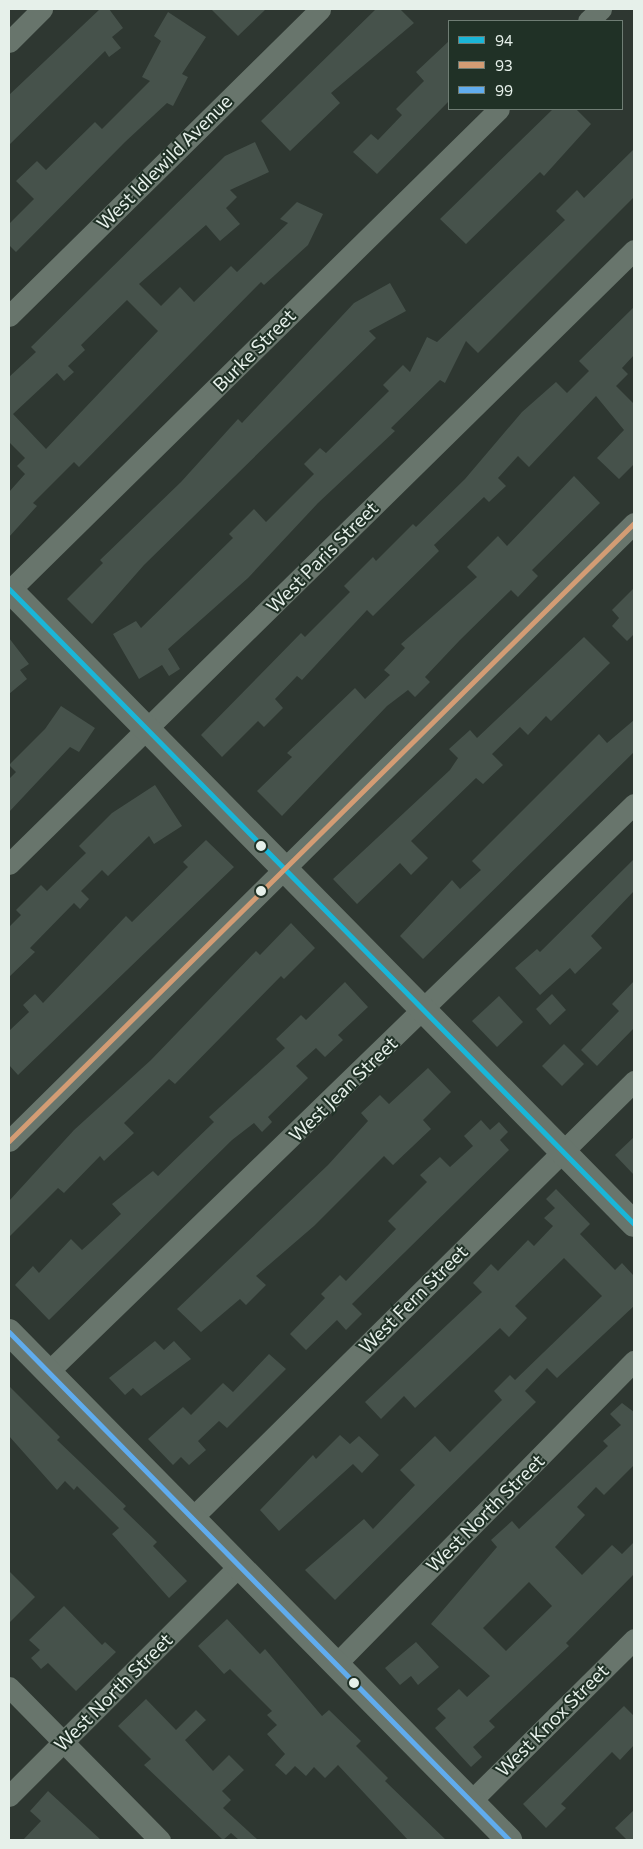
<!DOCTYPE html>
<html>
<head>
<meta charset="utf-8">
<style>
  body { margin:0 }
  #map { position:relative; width:643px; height:1849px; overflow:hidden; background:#2e3731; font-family:Commissioner,sans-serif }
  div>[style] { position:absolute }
  .building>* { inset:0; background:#46524b }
  .minor>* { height:21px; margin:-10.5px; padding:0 10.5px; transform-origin:10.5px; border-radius:10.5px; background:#68756c }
  .tertiary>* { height:26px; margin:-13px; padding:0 13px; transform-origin:13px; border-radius:13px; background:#68756c }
  .bus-1>* { height:5px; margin:-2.5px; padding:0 2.5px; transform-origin:2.5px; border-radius:2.5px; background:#1ab6d8 }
  .bus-2>* { height:5px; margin:-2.5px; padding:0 2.5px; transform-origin:2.5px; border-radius:2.5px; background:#d39c74 }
  .bus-3>* { height:5px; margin:-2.5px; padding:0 2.5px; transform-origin:2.5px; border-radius:2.5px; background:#60acee }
  .dots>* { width:14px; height:14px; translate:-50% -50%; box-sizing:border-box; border:2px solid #203126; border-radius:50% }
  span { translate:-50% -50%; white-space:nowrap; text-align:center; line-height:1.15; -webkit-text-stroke:4px #203126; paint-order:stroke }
  .street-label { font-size:19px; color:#e6f0ea }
  .frame { position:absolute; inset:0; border:10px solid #e6f0ea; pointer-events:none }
  .legend { position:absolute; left:448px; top:20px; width:175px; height:90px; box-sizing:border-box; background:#203126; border:1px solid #6f7d74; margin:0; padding:6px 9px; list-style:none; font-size:15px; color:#e6f0ea }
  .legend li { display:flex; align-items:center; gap:10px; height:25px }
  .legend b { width:25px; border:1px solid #6f7d74 }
</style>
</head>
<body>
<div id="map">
  <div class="building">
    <i style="clip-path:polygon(100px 9px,109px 9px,123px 28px,112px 37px,121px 48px,109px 57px,105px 51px,9px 145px,9px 95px)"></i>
    <i style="clip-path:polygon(211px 9px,266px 9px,238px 36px)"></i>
    <i style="clip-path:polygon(376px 9px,400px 9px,414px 23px,331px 93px,340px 103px,290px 151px,261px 121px)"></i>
    <i style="clip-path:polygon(168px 12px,206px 37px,182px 74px,188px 77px,173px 106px,167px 103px,125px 142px,16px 252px,9px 245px,9px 224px,34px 199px,16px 181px,37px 161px,46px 170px,95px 122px,102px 129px,150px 81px,142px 77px,161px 41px,154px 36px)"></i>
    <i style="clip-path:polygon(449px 41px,449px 101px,377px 174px,353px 152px,371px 134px,378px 140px,402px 115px,396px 109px,424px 81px,416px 72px)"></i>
    <i style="clip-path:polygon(553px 109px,576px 109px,591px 124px,544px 176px,540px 172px,466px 244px,440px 219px)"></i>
    <i style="clip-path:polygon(evenodd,255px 142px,269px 172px,230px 190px,237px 197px,226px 208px,240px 224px,220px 241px,206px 225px,139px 284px,161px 306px,180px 287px,194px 302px,231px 266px,237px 272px,288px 223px,280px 219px,297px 202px,323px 214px,308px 245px,264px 285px,261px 282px,79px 467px,74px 462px,33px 503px,37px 506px,9px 537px,9px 492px,25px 474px,17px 466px,25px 458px,9px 442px,9px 377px,36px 352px,31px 347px,225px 156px,255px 142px,127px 300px,158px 331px,46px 449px,13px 414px,57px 373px,64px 381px,74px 372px,68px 366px,85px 350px,81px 345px,127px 300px)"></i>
    <i style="clip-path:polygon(634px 149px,634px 197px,478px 353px,466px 341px,445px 383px,440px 380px,391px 428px,395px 431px,318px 503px,248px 578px,168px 649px,180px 669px,169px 676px,162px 665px,139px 679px,113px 634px,136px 621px,141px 628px,233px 538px,229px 534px,254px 509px,266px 522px,314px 474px,304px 464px,320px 448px,326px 453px,389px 391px,383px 385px,403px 365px,410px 372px,427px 337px,437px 342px,565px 220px,556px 211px,577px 190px,584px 198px)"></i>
    <i style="clip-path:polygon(390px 283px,406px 311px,369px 331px,376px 338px,144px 565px,92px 624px,67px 599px,103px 563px,100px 560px,181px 482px,238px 419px,242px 423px,354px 303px)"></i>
    <i style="clip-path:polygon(634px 307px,634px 355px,622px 368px,628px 374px,616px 386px,634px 404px,634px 464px,619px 479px,597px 458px,624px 430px,596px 396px,529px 467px,518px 456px,498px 478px,506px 486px,489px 502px,484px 497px,434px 545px,439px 551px,373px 616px,367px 610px,302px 680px,297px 676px,275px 699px,283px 708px,264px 727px,258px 721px,222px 757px,201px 735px,301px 633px,305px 637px,350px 592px,344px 586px,373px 557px,376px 561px,413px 524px,416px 527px,465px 479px,522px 412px,556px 382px,567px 393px,589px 371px,579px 361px)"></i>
    <i style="clip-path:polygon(574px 476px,600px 503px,532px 570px,538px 576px,518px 597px,511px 590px,460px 640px,425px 677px,430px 682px,415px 697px,408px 690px,387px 706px,282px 816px,257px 791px,292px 757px,287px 753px,355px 688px,365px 699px,390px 675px,384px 670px,405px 648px,401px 644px,477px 577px,467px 567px,498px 536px,507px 546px)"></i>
    <i style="clip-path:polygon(634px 588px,634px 634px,627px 641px,612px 626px,619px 618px,612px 610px)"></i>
    <i style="clip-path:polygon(584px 637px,610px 663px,551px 721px,546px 716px,528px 735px,520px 727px,492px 754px,503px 765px,483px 784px,476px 778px,411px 841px,428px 858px,411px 875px,400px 863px,357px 904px,333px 879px,450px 770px,458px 758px,449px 749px,470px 730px,477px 738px)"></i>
    <i style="clip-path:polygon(9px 638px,29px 664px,20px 670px,27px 679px,9px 694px)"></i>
    <i style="clip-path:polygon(61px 706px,95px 728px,79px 752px,70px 747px,9px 812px,9px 779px,16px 772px,9px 765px,45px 729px)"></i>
    <i style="clip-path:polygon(634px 720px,634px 752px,423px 959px,400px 936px,452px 880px,460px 889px,481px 870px,472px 861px,599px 734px,607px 743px)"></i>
    <i style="clip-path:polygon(155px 785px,182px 826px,154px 844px,149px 836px,108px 876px,102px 870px,81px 891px,89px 899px,80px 909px,74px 903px,30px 948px,35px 952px,9px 977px,9px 927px,21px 915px,16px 910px,41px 885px,47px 891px,86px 853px,79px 846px,112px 813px)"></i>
    <i style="clip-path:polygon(206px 840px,234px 867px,18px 1075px,9px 1065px,9px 1031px,29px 1012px,23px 1005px,35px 994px,43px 1003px,126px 916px,132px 922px,188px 867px,183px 862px)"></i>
    <i style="clip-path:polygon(634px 859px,634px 891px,591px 936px,602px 948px,575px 974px,570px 968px,540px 995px,515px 968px,537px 949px,540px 952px)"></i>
    <i style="clip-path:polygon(291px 923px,315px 948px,284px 979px,281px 976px,175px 1084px,169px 1079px,124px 1123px,134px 1133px,104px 1161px,100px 1156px,64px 1193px,58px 1188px,9px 1237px,9px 1201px,74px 1130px,151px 1060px,256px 951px,260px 955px)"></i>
    <i style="clip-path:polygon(634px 981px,634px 1028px,597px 1066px,581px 1050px,619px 1011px,612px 1004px)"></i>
    <i style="clip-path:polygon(345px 982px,368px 1007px,338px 1035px,343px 1040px,325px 1057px,316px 1048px,296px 1066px,308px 1078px,268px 1117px,272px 1122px,262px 1132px,254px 1123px,232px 1140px,49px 1320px,15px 1285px,33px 1266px,39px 1273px,71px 1239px,82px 1250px,91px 1242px,121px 1214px,112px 1204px,153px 1171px,158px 1176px,214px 1122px,209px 1117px,285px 1048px,276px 1039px,301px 1015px,306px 1020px)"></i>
    <i style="clip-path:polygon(552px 994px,566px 1010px,550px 1025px,536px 1009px)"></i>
    <i style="clip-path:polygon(499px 996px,523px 1022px,497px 1047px,472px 1021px)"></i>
    <i style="clip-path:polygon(564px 1044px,584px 1064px,562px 1086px,542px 1066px)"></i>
    <i style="clip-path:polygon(428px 1068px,451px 1092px,423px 1120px,431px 1129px,393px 1165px,384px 1156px,314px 1226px,256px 1276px,266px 1285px,246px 1305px,240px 1299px,201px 1332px,177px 1309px,328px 1165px,368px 1121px,361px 1113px,380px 1095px,389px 1104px)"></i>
    <i style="clip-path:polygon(481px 1120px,490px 1130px,499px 1122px,508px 1132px,500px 1140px,509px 1150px,352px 1304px,362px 1314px,346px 1330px,337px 1320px,306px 1350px,290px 1334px,325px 1298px,321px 1294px,340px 1275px,346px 1281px,396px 1229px,388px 1221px,427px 1182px,420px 1175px,440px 1157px,450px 1167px,473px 1146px,464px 1136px)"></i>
    <i style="clip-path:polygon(634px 1137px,634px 1175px,615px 1155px)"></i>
    <i style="clip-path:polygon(556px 1189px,590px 1224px,580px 1234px,615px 1270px,622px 1263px,634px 1276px,634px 1306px,557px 1378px,547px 1368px,525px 1391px,536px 1402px,335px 1600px,305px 1570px,364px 1519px,373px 1529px,415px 1485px,400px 1470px,435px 1436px,450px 1452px,502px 1400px,494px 1391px,510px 1375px,515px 1380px,602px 1296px,564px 1258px,515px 1306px,527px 1318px,509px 1337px,500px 1328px,415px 1408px,404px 1396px,381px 1419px,365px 1402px,482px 1292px,473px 1283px,491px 1264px,498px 1271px,528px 1240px,534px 1246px,553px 1226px,544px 1218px,555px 1208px,546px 1199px)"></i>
    <i style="clip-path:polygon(155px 1341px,164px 1350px,174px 1341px,191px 1359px,141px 1396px,133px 1388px,125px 1395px,109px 1378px)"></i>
    <i style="clip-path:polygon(269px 1354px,286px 1369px,227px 1428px,219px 1421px,198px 1441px,206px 1450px,189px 1465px,181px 1457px,173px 1465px,148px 1439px,183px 1407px,191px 1415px,223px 1383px,233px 1392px)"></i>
    <i style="clip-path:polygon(9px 1386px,60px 1437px,57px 1440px,126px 1506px,123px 1509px,157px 1542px,153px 1546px,187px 1581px,169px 1598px,112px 1534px,119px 1528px,77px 1486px,74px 1490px,65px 1481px,57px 1490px,9px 1436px)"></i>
    <i style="clip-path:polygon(evenodd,622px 1403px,634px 1412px,634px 1465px,604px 1495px,596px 1487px,577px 1507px,585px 1515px,555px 1547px,582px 1575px,612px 1545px,622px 1554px,634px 1542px,634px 1574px,566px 1643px,569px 1646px,489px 1721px,495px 1727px,473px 1747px,482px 1757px,471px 1767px,435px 1728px,446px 1718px,437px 1709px,459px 1689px,467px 1697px,490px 1676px,431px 1624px,497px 1547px,491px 1540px,512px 1521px,519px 1529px,608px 1446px,603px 1441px,621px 1425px,610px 1414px,622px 1403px,529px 1582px,552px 1606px,506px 1651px,483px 1628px,529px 1582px)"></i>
    <i style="clip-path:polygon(340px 1435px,350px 1444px,359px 1436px,379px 1455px,362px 1473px,353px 1464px,279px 1531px,260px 1510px,313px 1455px,316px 1459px)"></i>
    <i style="clip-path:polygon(9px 1571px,35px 1597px,9px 1623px)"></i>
    <i style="clip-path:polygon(64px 1606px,102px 1645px,105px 1642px,116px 1652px,76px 1691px,48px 1663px,41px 1669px,31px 1658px,40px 1650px,29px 1640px)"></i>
    <i style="clip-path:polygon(227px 1619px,260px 1654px,265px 1649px,322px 1716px,329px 1710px,361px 1741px,356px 1746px,388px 1778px,385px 1781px,446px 1840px,408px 1840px,338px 1765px,325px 1778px,314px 1767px,306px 1776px,295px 1766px,286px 1775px,275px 1765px,285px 1754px,267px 1734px,277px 1725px,267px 1715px,272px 1711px,230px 1669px,224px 1674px,198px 1646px)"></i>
    <i style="clip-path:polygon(416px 1642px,439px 1667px,418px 1685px,411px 1676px,400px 1685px,385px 1668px)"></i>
    <i style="clip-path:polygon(146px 1699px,176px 1730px,196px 1710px,206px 1720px,185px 1740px,213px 1771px,229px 1755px,244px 1770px,222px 1791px,231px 1800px,223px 1808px,258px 1840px,239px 1840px,231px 1833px,223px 1840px,144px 1765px,151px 1759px,118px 1726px)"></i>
    <i style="clip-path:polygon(624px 1706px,634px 1716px,634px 1745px,620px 1760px,612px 1752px,561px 1804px,566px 1808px,546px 1828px,523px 1804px)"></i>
    <i style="clip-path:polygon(48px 1791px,101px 1840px,23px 1840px,41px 1821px,30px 1811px)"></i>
    <i style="clip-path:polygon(634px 1810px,634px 1840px,627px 1840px,615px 1828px)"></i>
  </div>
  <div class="minor">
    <i style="left:588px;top:21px;width:18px;rotate:-43deg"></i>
    <i style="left:9px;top:42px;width:47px;rotate:-45deg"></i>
    <i style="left:9px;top:316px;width:437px;rotate:-44.6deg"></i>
    <i style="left:9px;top:591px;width:687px;rotate:-44.53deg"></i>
    <i style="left:9px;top:864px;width:876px;rotate:-44.49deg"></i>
    <i style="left:9px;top:1141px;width:879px;rotate:-44.68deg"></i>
    <i style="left:48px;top:1372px;width:816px;rotate:-44.11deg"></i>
    <i style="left:192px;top:1518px;width:622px;rotate:-44.67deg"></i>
    <i style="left:336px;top:1664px;width:425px;rotate:-45.5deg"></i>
    <i style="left:9px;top:1687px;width:215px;rotate:45.4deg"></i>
    <i style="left:9px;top:1796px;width:325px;rotate:-45deg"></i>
    <i style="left:471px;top:1801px;width:230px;rotate:-44.8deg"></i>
  </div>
  <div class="tertiary">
    <i style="left:9px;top:589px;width:891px;rotate:45.45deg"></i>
    <i style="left:9px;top:1332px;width:713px;rotate:45.45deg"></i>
  </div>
  <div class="bus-1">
    <i style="left:9px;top:589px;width:891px;rotate:45.45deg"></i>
  </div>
  <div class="bus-2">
    <i style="left:9px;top:1141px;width:879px;rotate:-44.68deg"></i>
  </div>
  <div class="bus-3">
    <i style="left:9px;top:1332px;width:713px;rotate:45.45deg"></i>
  </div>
  <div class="dots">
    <i style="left:261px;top:846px;background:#e6f0ea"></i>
    <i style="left:261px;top:891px;background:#e6f0ea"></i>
    <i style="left:354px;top:1683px;background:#e6f0ea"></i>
  </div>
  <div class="street-label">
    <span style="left:164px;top:162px;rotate:-45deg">West Idlewild Avenue</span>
    <span style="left:254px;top:350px;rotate:-45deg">Burke Street</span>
    <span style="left:322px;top:557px;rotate:-45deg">West Paris Street</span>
    <span style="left:343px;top:1089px;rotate:-44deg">West Jean Street</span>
    <span style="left:413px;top:1299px;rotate:-45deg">West Fern Street</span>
    <span style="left:485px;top:1513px;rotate:-45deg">West North Street</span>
    <span style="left:113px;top:1692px;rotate:-45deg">West North Street</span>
    <span style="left:552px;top:1720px;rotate:-45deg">West Knox Street</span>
  </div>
  <div class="frame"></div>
  <ul class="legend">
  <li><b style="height:6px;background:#1ab6d8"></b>94</li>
  <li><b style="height:6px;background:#d39c74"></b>93</li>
  <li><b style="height:6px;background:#60acee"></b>99</li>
  </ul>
</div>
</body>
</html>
